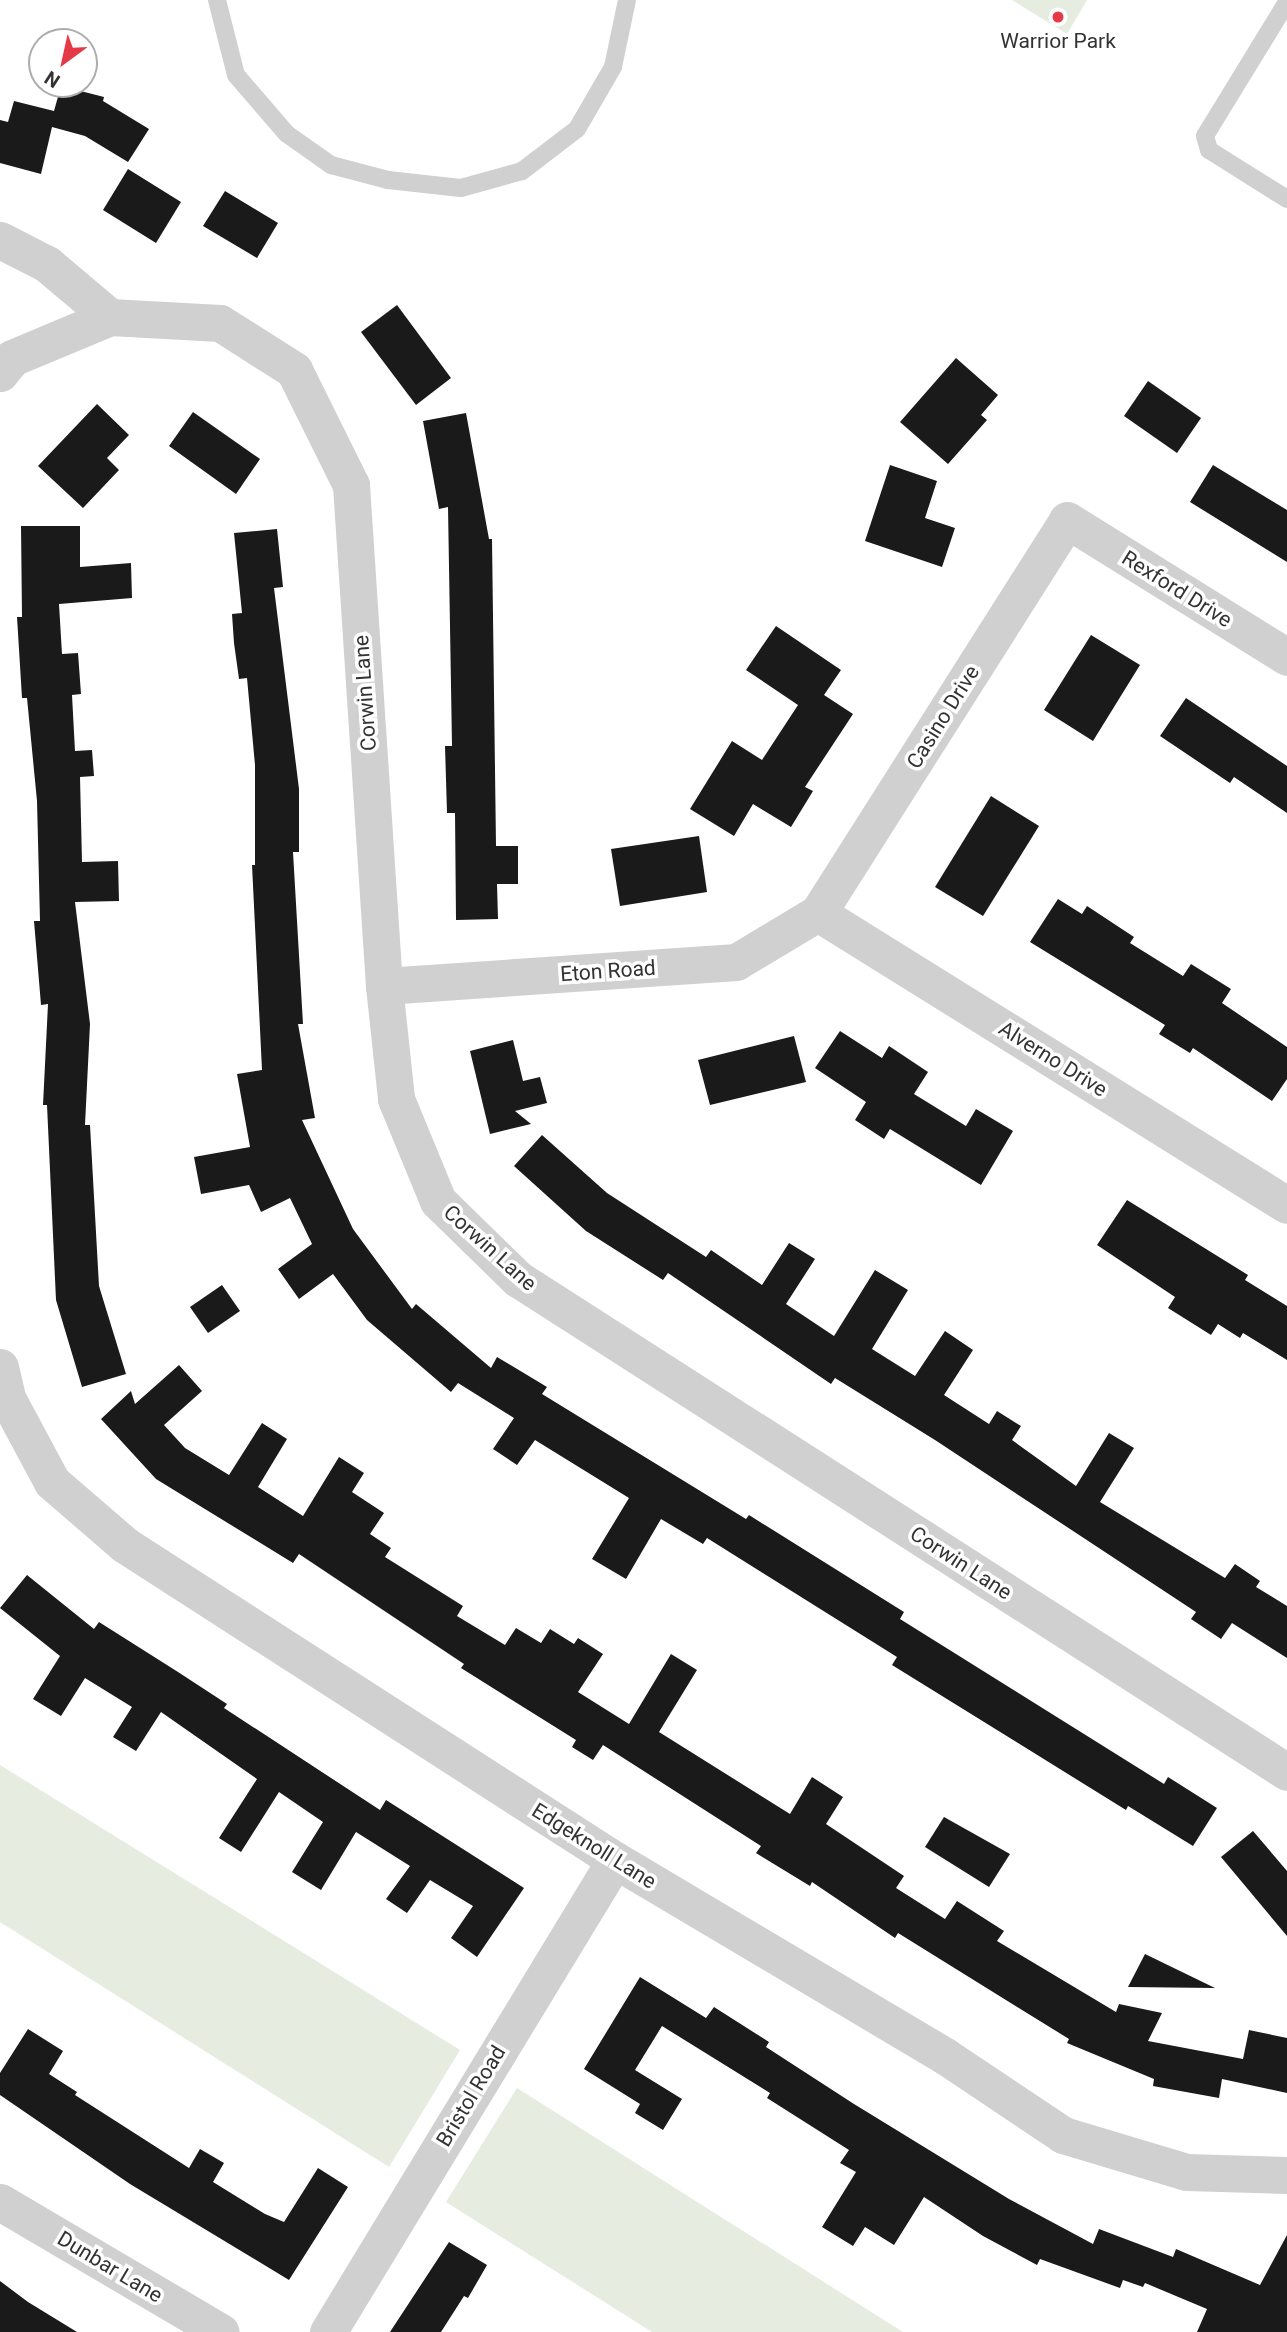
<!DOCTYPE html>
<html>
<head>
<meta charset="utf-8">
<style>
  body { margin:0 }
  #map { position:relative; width:1287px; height:2332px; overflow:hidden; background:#fff; font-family:Roboto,sans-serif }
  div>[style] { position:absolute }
  .green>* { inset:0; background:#e6ecdf }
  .building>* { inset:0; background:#1a1a1a }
  .service>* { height:18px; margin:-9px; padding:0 9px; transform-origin:9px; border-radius:9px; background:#d0d0d0 }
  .minor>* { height:37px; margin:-18.5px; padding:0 18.5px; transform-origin:18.5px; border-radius:18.5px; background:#d0d0d0 }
  .dots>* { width:19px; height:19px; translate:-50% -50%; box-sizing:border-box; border:4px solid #fff; border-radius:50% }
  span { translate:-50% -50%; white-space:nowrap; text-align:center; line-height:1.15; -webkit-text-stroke:7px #fff; paint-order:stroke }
  .poi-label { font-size:21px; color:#333 }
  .street-label { font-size:21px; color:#333 }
  .north { position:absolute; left:28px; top:28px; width:70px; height:70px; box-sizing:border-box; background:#fff; border:2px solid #adadad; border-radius:50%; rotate:213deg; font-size:19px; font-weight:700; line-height:28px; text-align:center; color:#333 }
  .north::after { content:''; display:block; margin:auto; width:24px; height:32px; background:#e63946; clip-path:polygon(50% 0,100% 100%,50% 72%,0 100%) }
</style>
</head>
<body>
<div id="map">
  <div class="green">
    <i style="clip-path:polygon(1012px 0,1087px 0,1067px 34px)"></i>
    <i style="clip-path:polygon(0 1765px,460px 2050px,389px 2167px,0 1922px)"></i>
    <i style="clip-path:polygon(517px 2088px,903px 2332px,652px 2332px,446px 2202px)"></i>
  </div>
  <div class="building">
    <i style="clip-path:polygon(61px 86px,104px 97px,103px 101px,149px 129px,128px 162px,85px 136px,52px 127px,41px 174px,0 163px,0 120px,8px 122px,14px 101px,54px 111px)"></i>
    <i style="clip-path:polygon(128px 169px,181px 202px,156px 243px,103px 210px)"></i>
    <i style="clip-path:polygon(225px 191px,278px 223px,257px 258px,203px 226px)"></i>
    <i style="clip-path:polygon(397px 305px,451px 378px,416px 405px,361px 332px)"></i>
    <i style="clip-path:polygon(956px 358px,998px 395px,981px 415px,987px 420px,948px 464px,900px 422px)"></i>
    <i style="clip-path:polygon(1148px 381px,1201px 418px,1177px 453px,1124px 416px)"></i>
    <i style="clip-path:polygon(97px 404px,129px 435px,107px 458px,119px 470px,83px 508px,38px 466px)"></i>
    <i style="clip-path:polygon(193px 412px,260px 459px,236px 494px,169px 446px)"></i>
    <i style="clip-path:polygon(466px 413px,489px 539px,492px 539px,496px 846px,518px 846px,518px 884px,497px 884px,498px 919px,456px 920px,455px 813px,447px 813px,445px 746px,452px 746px,448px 507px,439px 509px,423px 421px)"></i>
    <i style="clip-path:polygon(890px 465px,937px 481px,925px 518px,955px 528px,942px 567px,865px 541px)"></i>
    <i style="clip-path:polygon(1213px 465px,1287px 510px,1287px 562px,1190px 502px)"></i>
    <i style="clip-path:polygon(21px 526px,80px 526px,80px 567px,131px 563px,132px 598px,59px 604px,62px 654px,78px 653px,81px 694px,72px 695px,75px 751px,92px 750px,94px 776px,80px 777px,82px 862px,118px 861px,119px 901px,75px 902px,90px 1024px,85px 1125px,90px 1125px,99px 1286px,126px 1374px,82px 1387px,56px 1300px,47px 1105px,43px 1105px,48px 1004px,41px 1005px,34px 921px,40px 921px,37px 801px,27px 698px,22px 698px,17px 617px,22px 617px)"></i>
    <i style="clip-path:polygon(277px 529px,283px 587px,274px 588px,299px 789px,299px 852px,293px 852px,303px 1024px,298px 1024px,315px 1118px,302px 1120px,353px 1229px,412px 1309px,416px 1304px,491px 1368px,497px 1357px,547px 1387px,542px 1394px,746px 1519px,749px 1515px,904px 1612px,900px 1619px,1164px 1784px,1168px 1777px,1217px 1808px,1193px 1846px,1128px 1806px,1126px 1810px,892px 1665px,897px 1657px,707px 1538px,703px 1544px,661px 1519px,626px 1579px,592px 1559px,629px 1498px,535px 1440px,517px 1465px,493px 1449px,514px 1418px,458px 1383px,451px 1392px,367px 1320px,333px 1274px,299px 1299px,278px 1269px,312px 1244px,290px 1198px,261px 1212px,249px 1185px,201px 1194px,194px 1157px,250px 1147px,237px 1074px,262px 1070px,252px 865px,255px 865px,255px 765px,247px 678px,239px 679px,234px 643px,232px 614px,242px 613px,234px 533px)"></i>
    <i style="clip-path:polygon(776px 626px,841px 670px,824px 695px,853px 714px,805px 787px,813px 791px,791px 827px,753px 804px,734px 836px,690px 809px,732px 741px,762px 760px,798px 705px,746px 670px)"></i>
    <i style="clip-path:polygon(1091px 635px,1140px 665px,1093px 741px,1044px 710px)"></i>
    <i style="clip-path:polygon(1186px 698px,1287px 766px,1287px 813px,1234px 777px,1230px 783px,1160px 736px)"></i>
    <i style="clip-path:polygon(991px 796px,1039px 826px,983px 916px,935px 887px)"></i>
    <i style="clip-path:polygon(699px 836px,707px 892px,620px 906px,611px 849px)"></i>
    <i style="clip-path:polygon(1058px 899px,1082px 914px,1087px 906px,1134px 937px,1130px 943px,1183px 976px,1191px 964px,1231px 989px,1222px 1003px,1287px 1047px,1287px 1079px,1272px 1101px,1193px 1048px,1190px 1053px,1159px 1034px,1165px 1025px,1030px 942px)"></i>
    <i style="clip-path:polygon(840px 1031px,882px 1058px,889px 1046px,928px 1072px,914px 1094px,966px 1126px,976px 1109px,1013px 1131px,981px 1185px,890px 1129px,884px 1139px,855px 1120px,866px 1102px,815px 1068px)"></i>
    <i style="clip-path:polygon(794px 1036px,806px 1082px,710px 1105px,698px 1060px)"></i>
    <i style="clip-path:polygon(513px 1040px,523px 1081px,540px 1077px,547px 1103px,515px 1111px,531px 1124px,490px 1134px,470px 1051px)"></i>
    <i style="clip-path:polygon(542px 1135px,607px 1193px,706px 1257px,711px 1250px,762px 1285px,789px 1243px,815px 1259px,786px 1304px,834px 1336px,875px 1270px,908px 1290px,872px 1349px,915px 1376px,945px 1331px,973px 1350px,944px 1395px,989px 1424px,997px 1411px,1021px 1426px,1012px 1440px,1076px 1486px,1109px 1433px,1134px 1448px,1100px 1502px,1225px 1578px,1235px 1564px,1260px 1581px,1256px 1587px,1287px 1606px,1287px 1658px,1232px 1623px,1221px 1639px,1191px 1619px,1196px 1612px,935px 1440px,835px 1378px,831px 1384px,668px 1273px,663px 1280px,586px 1231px,514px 1166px)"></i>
    <i style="clip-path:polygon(1127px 1200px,1248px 1275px,1245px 1280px,1287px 1306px,1287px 1360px,1243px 1333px,1240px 1338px,1218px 1324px,1211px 1335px,1168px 1308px,1175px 1297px,1097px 1245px)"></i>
    <i style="clip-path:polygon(222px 1285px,240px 1311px,208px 1333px,190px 1307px)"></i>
    <i style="clip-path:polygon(179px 1365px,202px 1391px,164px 1425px,185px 1448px,229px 1475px,262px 1423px,287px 1439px,258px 1487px,303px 1516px,339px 1457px,364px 1473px,352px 1492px,384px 1513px,370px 1534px,391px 1548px,385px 1557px,463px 1606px,457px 1616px,505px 1645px,516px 1628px,541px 1643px,550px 1629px,574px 1644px,578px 1638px,603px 1654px,578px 1692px,629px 1724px,671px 1654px,697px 1670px,659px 1732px,790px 1814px,812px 1777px,843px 1797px,826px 1824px,904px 1876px,896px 1888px,945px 1919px,957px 1901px,1004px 1931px,997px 1941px,1116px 2012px,1119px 2004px,1162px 2013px,1148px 2041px,1243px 2059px,1249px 2030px,1287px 2038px,1287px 2093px,1222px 2079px,1219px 2098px,1153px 2086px,1154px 2079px,1067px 2043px,1069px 2039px,898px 1933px,895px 1938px,812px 1882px,810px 1886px,756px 1853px,761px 1846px,603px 1745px,593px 1760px,572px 1747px,576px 1740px,461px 1668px,464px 1664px,299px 1554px,293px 1563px,156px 1479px,101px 1419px,131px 1391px,135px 1404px)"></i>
    <i style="clip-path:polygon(27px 1575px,94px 1629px,99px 1622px,178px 1672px,227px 1704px,224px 1708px,380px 1810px,386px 1800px,524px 1888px,477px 1957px,451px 1938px,473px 1906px,430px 1880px,407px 1913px,386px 1899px,410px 1866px,356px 1832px,321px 1890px,292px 1872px,323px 1822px,279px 1792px,241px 1852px,219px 1838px,257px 1779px,161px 1712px,136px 1751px,113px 1737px,132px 1707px,85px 1678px,61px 1716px,33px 1699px,60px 1656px,0 1608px)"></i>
    <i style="clip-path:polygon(944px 1817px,1010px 1854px,989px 1887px,925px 1847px)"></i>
    <i style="clip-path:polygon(1253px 1831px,1287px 1871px,1287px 1936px,1221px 1857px)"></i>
    <i style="clip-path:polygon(1145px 1954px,1215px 1988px,1128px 1987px)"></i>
    <i style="clip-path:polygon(640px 1977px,706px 2018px,714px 2007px,769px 2042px,766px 2047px,854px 2104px,1009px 2199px,1093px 2244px,1099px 2229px,1173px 2257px,1176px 2249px,1260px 2285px,1287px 2235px,1287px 2332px,1197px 2332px,1207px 2309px,1145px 2283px,1143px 2287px,1123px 2280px,1120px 2288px,1040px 2259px,1037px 2265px,983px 2236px,924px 2197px,894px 2245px,865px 2227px,853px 2246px,822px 2227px,856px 2172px,840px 2163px,849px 2150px,767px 2098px,770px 2093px,662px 2026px,635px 2070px,682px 2099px,663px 2130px,635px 2113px,640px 2104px,584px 2069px)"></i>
    <i style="clip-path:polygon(28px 2029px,63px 2051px,49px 2074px,77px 2092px,75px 2095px,189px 2168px,200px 2149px,224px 2163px,213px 2182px,265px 2214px,284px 2222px,318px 2168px,348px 2187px,289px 2280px,130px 2184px,0 2095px,0 2073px)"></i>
    <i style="clip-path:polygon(449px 2242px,487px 2265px,468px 2298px,464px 2296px,441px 2332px,390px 2332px)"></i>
    <i style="clip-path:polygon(0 2281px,28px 2302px,77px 2332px,0 2332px)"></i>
  </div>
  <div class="service">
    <i style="left:217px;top:0;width:77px;rotate:75.8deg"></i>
    <i style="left:236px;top:75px;width:78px;rotate:49.2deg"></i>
    <i style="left:287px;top:134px;width:54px;rotate:35.2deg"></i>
    <i style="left:331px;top:165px;width:59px;rotate:14.7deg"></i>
    <i style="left:388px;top:180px;width:73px;rotate:6.3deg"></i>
    <i style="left:461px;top:188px;width:63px;rotate:-15.6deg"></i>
    <i style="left:522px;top:171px;width:69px;rotate:-37.4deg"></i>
    <i style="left:577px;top:129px;width:72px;rotate:-59.9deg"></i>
    <i style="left:613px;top:67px;width:68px;rotate:-78.2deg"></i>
    <i style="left:1287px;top:2px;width:157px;rotate:121.5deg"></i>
    <i style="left:1205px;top:136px;width:15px;rotate:74deg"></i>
    <i style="left:1209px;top:150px;width:92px;rotate:32.1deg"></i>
  </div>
  <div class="minor">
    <i style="left:0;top:240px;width:53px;rotate:27.1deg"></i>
    <i style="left:47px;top:264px;width:82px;rotate:40.1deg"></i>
    <i style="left:0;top:373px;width:19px;rotate:-51deg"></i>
    <i style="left:12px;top:358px;width:106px;rotate:-22.7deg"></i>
    <i style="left:110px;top:317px;width:110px;rotate:3.1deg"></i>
    <i style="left:220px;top:323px;width:88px;rotate:32.4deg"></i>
    <i style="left:294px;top:370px;width:128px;rotate:63.6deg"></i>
    <i style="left:351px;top:485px;width:502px;rotate:86.23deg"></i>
    <i style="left:384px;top:986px;width:114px;rotate:83.9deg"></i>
    <i style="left:396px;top:1099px;width:110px;rotate:67.6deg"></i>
    <i style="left:438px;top:1201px;width:112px;rotate:44.3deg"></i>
    <i style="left:518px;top:1279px;width:913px;rotate:32.66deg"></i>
    <i style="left:818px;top:913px;width:552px;rotate:31.91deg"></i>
    <i style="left:384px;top:986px;width:353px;rotate:-3.9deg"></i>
    <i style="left:736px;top:962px;width:96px;rotate:-30.9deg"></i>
    <i style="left:818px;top:913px;width:465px;rotate:-57.6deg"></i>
    <i style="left:1067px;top:520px;width:259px;rotate:31.9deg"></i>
    <i style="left:0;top:1367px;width:32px;rotate:77deg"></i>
    <i style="left:7px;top:1398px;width:95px;rotate:61.8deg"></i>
    <i style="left:52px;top:1482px;width:96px;rotate:40.8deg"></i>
    <i style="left:125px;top:1545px;width:583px;rotate:32.74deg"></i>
    <i style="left:615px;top:1860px;width:384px;rotate:30.7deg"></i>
    <i style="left:945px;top:2056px;width:142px;rotate:33.8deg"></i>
    <i style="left:1063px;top:2135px;width:128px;rotate:16.7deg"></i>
    <i style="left:1186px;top:2172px;width:101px;rotate:1.7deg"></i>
    <i style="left:0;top:2202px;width:256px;rotate:30.5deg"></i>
    <i style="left:328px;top:2332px;width:552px;rotate:-58.7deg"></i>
  </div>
  <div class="dots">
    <i style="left:1058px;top:17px;background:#e63946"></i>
  </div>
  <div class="poi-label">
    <span style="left:1058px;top:41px">Warrior Park</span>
  </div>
  <div class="street-label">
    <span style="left:1177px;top:589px;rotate:32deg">Rexford Drive</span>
    <span style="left:365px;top:693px;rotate:-94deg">Corwin Lane</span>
    <span style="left:943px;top:717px;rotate:-58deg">Casino Drive</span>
    <span style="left:608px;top:971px;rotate:-4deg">Eton Road</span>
    <span style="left:1053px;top:1059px;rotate:32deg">Alverno Drive</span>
    <span style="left:490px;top:1248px;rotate:42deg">Corwin Lane</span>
    <span style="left:961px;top:1563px;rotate:33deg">Corwin Lane</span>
    <span style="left:594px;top:1846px;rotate:32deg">Edgeknoll Lane</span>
    <span style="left:471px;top:2096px;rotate:-59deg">Bristol Road</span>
    <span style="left:110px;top:2267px;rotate:31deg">Dunbar Lane</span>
  </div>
  <div class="north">N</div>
</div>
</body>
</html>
